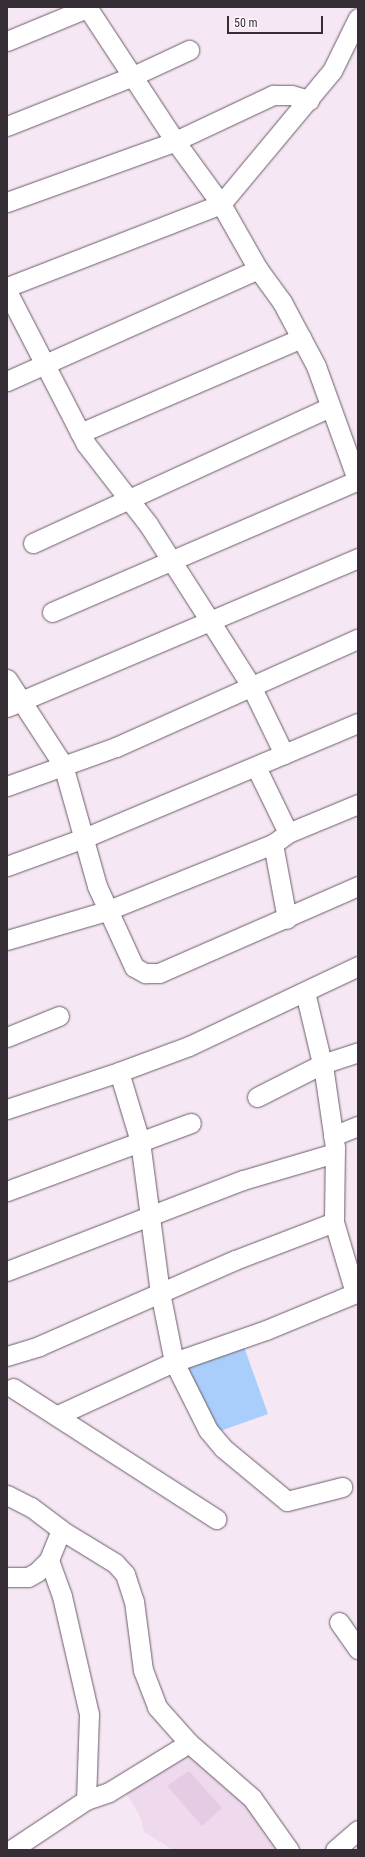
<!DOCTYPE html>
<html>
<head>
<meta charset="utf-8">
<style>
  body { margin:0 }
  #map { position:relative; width:365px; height:1857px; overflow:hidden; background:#f6e7f5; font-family:"Roboto Condensed",sans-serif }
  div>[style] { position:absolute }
  .built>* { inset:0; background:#eed9ed }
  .green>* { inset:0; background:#e6cbe4 }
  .water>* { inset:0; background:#aacefb }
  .roads { filter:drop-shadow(0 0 1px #6a5c69) drop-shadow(0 0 1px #6a5c69) }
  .minor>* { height:19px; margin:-9.5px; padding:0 9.5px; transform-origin:9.5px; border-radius:9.5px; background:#fff }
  span { translate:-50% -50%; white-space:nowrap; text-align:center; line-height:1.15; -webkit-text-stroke:3.5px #fef7fd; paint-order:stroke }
  .frame { position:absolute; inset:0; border:8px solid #352f35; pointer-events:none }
  .scale { position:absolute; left:227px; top:16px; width:96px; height:18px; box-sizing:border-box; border:2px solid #352f35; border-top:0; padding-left:5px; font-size:12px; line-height:14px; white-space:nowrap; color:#352f35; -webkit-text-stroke:3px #fef7fd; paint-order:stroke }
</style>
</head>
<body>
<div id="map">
  <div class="built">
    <i style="clip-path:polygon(191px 1751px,235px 1792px,281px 1850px,173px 1850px,144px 1832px,141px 1818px,126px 1793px)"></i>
  </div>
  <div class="green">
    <i style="clip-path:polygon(189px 1771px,222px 1808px,202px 1826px,167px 1786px)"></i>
  </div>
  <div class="water">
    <i style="clip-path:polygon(243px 1344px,268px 1414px,209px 1435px,181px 1370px,200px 1358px)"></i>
  </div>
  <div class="roads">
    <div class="minor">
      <i style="left:87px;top:7px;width:160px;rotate:56.7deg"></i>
      <i style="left:175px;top:141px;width:78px;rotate:53.9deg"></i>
      <i style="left:221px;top:204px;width:75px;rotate:60.4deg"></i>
      <i style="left:258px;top:269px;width:41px;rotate:54deg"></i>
      <i style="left:282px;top:302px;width:72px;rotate:62deg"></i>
      <i style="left:316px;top:366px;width:123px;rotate:70.1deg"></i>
      <i style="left:7px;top:41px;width:89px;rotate:-22.5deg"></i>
      <i style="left:7px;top:126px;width:136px;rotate:-21.6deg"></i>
      <i style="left:133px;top:76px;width:62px;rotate:-24.9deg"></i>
      <i style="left:7px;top:202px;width:174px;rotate:-19.8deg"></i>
      <i style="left:171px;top:143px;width:113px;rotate:-25.2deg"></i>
      <i style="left:273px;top:95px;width:18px"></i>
      <i style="left:291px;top:95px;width:19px;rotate:16deg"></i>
      <i style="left:7px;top:287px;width:230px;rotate:-21.2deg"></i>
      <i style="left:221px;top:204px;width:173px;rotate:-50.2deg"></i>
      <i style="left:332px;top:71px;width:59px;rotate:-63.9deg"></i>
      <i style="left:7px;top:291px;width:172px;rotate:62.7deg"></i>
      <i style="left:86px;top:444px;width:101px;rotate:52.2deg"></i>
      <i style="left:148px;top:524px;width:115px;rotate:57.4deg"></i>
      <i style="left:210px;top:621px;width:75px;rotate:57.6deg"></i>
      <i style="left:250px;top:684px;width:78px;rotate:64.1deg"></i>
      <i style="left:7px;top:381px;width:275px;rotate:-24deg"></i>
      <i style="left:80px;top:433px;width:241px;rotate:-23.2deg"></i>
      <i style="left:33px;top:543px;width:327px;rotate:-24.6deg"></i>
      <i style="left:52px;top:612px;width:333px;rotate:-23.3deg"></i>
      <i style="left:7px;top:679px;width:103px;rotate:56.9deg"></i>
      <i style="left:63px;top:765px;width:126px;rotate:74.3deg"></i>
      <i style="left:97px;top:886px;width:89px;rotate:65.4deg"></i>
      <i style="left:134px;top:967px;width:13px;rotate:29deg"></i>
      <i style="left:145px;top:973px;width:14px"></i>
      <i style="left:159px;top:973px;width:217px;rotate:-23.6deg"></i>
      <i style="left:7px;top:707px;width:381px;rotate:-23deg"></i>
      <i style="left:256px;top:767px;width:73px;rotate:64.1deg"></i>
      <i style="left:7px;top:786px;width:116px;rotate:-19.7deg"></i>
      <i style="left:116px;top:747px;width:265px;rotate:-24.1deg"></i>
      <i style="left:273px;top:844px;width:76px;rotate:79.4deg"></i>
      <i style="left:7px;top:866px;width:82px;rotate:-20deg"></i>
      <i style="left:84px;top:838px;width:297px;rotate:-22.8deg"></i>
      <i style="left:7px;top:940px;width:103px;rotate:-16.3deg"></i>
      <i style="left:106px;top:911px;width:180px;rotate:-21.9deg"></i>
      <i style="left:273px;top:844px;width:19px;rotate:-36deg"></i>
      <i style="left:288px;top:833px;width:76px;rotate:-22.5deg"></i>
      <i style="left:305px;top:992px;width:82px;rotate:76.6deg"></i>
      <i style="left:324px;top:1072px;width:76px;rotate:81.7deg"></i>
      <i style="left:335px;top:1147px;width:75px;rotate:90.8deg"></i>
      <i style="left:334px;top:1222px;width:74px;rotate:73.5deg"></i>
      <i style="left:7px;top:1037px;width:56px;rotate:-22deg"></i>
      <i style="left:119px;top:1072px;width:75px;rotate:-20.4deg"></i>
      <i style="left:189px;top:1046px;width:187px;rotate:-25.3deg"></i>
      <i style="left:257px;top:1097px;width:73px;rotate:-26.9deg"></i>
      <i style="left:322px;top:1064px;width:38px;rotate:-18deg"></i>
      <i style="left:7px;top:1109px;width:118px;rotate:-18.3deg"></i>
      <i style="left:119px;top:1072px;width:72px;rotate:73.1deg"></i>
      <i style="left:140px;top:1141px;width:152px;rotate:82.5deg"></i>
      <i style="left:160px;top:1292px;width:71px;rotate:78.7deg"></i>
      <i style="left:174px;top:1362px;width:76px;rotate:63.4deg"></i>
      <i style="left:208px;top:1430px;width:23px;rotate:50deg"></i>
      <i style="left:223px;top:1448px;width:83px;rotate:39.6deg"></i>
      <i style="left:287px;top:1501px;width:57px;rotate:-14.3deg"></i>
      <i style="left:333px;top:1136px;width:27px;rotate:-22deg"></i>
      <i style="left:7px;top:1191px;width:196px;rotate:-20.3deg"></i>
      <i style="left:7px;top:1271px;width:253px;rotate:-21.1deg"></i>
      <i style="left:243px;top:1180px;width:95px;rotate:-16.5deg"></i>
      <i style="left:7px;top:1356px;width:34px;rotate:-17deg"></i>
      <i style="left:39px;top:1346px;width:214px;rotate:-23.7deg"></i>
      <i style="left:235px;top:1260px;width:106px;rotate:-21deg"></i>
      <i style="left:13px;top:1388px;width:242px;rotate:32.8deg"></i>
      <i style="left:58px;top:1415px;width:128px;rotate:-24.6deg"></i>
      <i style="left:174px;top:1362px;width:97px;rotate:-19.2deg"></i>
      <i style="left:266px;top:1330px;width:100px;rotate:-22.4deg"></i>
      <i style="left:7px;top:1495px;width:27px;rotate:27deg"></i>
      <i style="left:31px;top:1507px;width:38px;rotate:37deg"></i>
      <i style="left:61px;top:1530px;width:32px;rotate:112deg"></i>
      <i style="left:49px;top:1560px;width:17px;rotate:135deg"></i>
      <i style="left:37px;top:1572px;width:10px;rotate:151deg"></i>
      <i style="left:28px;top:1577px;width:21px;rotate:180deg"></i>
      <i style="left:61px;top:1530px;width:63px;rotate:31.4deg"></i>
      <i style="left:115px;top:1563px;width:15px;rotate:48deg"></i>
      <i style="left:125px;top:1574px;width:28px;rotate:72deg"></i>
      <i style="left:134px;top:1601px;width:70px;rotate:82.6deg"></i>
      <i style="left:143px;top:1670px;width:40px;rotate:69deg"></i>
      <i style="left:157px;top:1707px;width:48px;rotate:48.4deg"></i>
      <i style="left:189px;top:1743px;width:84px;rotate:41.1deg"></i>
      <i style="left:252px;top:1798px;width:64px;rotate:54.6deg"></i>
      <i style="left:339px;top:1622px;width:33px;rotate:55deg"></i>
      <i style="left:86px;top:1800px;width:24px;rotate:-19deg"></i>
      <i style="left:109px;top:1792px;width:94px;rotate:-31.5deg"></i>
      <i style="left:11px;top:1850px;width:90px;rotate:-33.7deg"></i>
      <i style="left:86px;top:1800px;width:86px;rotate:-88deg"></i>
      <i style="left:89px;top:1714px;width:121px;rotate:-102.9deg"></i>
      <i style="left:62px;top:1596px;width:38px;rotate:-110deg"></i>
      <i style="left:335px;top:1850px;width:30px;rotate:-41deg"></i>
    </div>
  </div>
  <div class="frame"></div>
  <div class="scale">50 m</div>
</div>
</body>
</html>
